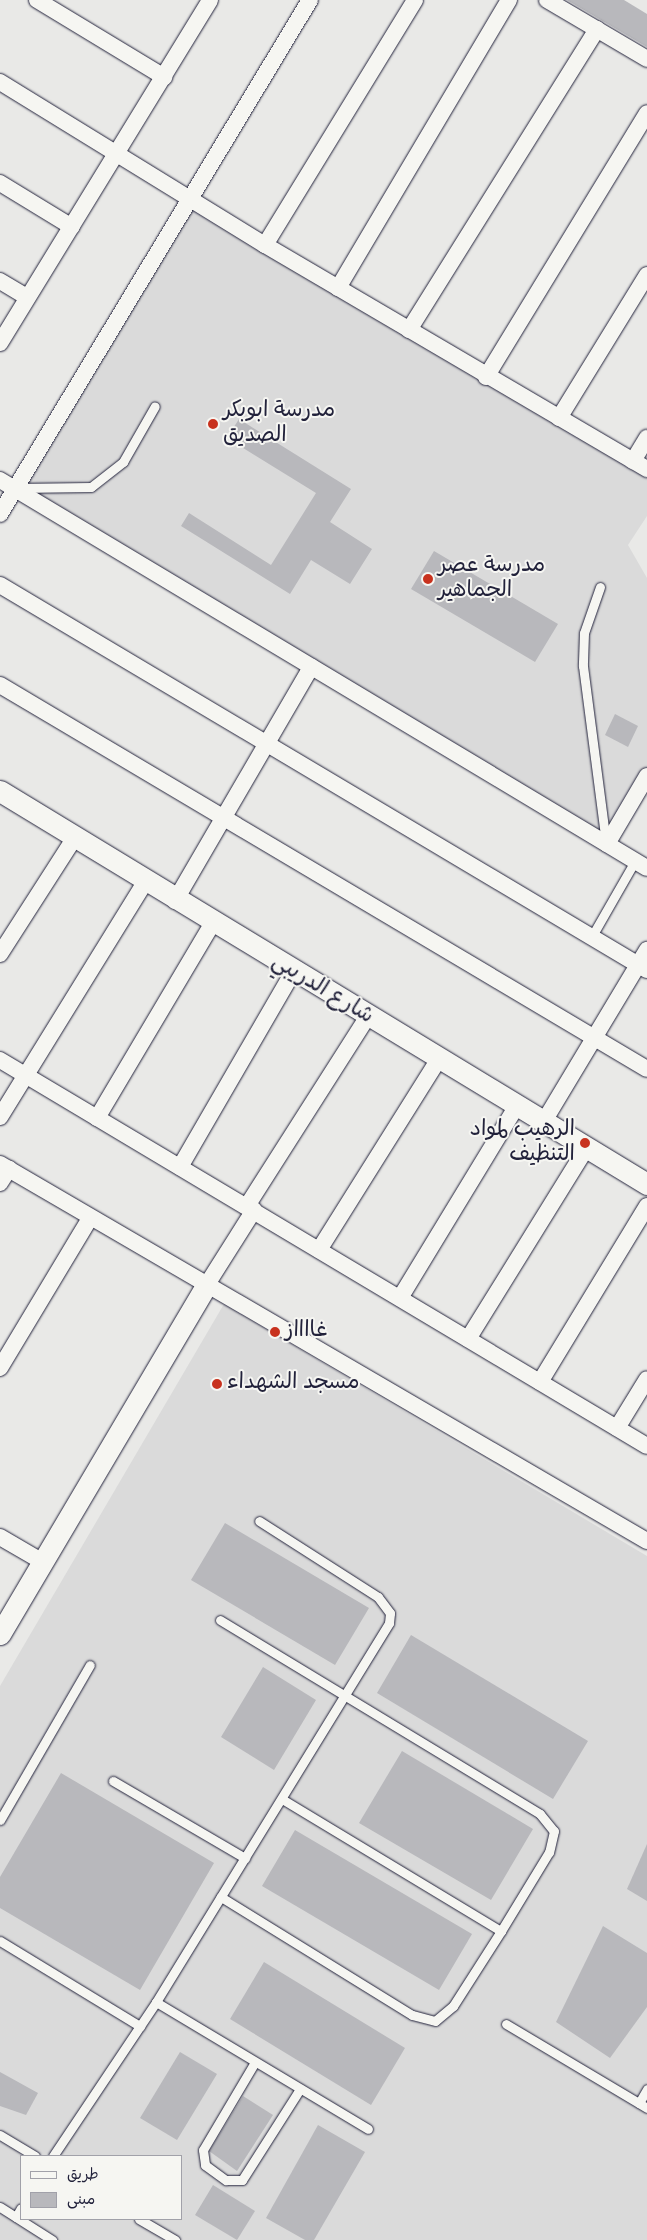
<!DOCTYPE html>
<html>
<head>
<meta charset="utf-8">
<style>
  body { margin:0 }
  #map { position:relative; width:647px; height:2240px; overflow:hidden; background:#e9e9e7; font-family:"Indie Flower","Playpen Sans Arabic",sans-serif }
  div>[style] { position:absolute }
  .built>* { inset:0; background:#dadada }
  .building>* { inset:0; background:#b8b8bc }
  .roads { filter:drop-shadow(0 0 1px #22223b) drop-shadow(0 0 1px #22223b) }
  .service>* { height:9px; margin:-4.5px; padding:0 4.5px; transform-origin:4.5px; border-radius:4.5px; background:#f6f6f2 }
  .minor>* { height:16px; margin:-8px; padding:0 8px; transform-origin:8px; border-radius:8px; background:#f6f6f2 }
  .tertiary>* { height:21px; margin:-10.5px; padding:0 10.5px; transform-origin:10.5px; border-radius:10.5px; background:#f6f6f2 }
  .dots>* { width:14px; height:14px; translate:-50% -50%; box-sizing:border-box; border:2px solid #f6f6f2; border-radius:50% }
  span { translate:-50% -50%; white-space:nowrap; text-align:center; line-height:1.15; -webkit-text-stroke:4px #f6f6f2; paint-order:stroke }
  .poi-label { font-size:22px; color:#22223b }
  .left { translate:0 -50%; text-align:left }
  .right { translate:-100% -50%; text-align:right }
  .street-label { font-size:22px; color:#22223b }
  .legend { position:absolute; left:20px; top:2155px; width:162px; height:65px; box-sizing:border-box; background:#f6f6f2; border:1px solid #a1a1a9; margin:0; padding:6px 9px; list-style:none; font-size:15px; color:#22223b }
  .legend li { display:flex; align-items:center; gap:10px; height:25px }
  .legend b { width:25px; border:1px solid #a1a1a9 }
</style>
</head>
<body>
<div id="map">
  <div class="built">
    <i style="clip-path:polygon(189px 199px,647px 472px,647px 516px,628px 545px,647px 578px,647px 771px,606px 842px,15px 489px)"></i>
    <i style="clip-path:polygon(evenodd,224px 1304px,647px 1556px,647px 2240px,0 2240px,0 1686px,224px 1304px,21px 2156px,181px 2156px,181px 2219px,21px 2219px,21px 2156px)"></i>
  </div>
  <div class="building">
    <i style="clip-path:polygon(567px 0,624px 0,647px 14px,647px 47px)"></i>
    <i style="clip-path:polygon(239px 419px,351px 489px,330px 522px,372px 549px,350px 584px,311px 560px,290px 594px,181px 526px,189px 513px,271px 565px,316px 493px,227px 438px)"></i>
    <i style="clip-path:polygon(434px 551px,558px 624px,535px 662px,411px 589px)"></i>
    <i style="clip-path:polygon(615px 714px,638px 726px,628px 747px,605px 735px)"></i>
    <i style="clip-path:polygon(225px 1523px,369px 1608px,335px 1665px,191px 1580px)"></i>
    <i style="clip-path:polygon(411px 1635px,588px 1741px,553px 1799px,377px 1693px)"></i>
    <i style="clip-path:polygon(263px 1667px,316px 1700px,274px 1770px,221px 1737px)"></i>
    <i style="clip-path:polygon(402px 1751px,533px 1829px,491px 1900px,359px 1823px)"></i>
    <i style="clip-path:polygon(61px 1773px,214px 1863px,140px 1990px,0 1908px,0 1877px)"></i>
    <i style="clip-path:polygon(295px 1830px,472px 1934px,439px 1990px,262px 1886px)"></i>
    <i style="clip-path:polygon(647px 1844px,647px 1901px,627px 1889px)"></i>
    <i style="clip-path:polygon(603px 1926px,647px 1953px,647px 2007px,610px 2058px,556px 2022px)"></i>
    <i style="clip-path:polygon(264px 1962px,405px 2048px,371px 2105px,230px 2019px)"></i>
    <i style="clip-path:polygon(180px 2052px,217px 2074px,177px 2140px,140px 2118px)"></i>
    <i style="clip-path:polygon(0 2072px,38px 2093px,26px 2115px,0 2106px)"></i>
    <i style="clip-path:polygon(243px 2096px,273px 2115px,237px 2171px,209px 2151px)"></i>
    <i style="clip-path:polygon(318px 2125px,365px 2152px,314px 2240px,305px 2240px,266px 2218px)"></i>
    <i style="clip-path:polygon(213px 2185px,255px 2211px,237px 2240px,195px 2215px)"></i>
  </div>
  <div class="roads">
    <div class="service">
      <i style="left:17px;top:488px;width:74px;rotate:-0.8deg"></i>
      <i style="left:91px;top:487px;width:41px;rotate:-38deg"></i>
      <i style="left:123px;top:462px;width:64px;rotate:-60.3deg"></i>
      <i style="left:600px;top:587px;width:49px;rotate:109.2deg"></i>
      <i style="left:584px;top:633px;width:33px;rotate:92deg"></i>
      <i style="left:583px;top:666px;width:177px;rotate:82.6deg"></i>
      <i style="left:592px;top:936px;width:86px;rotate:-60.2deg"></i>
      <i style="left:220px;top:1620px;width:374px;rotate:31.2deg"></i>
      <i style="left:540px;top:1814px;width:22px;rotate:51deg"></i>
      <i style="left:554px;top:1831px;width:22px;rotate:103deg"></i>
      <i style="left:549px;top:1852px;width:92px;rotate:121.3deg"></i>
      <i style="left:501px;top:1931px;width:89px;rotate:122.6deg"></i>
      <i style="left:453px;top:2006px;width:23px;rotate:140deg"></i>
      <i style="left:435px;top:2021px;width:24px;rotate:-165deg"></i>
      <i style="left:412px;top:2015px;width:225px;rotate:-148.3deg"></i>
      <i style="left:113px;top:1781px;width:153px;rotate:30.3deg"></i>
      <i style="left:282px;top:1799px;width:256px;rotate:31.1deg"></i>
      <i style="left:0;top:1820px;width:179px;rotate:-59.9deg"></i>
      <i style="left:0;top:1941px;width:164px;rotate:31.3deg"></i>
      <i style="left:156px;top:2002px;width:247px;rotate:30.9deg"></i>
      <i style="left:506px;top:2024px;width:164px;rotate:30.8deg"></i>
      <i style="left:255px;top:2062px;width:102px;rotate:120.6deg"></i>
      <i style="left:203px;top:2150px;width:15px;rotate:82deg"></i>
      <i style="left:205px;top:2165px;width:26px;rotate:36deg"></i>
      <i style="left:226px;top:2180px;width:16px"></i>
      <i style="left:242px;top:2180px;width:108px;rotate:-57.5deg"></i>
      <i style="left:639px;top:2103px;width:16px;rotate:-60deg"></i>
      <i style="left:0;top:2135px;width:41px;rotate:31deg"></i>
      <i style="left:53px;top:2156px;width:185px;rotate:-56.2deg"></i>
      <i style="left:156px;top:2002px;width:445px;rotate:-58.4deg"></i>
      <i style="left:389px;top:1623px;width:10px;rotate:-84deg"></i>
      <i style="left:390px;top:1613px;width:20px;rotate:-127deg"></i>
      <i style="left:378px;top:1597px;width:141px;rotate:-147.4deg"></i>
      <i style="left:0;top:2207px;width:62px;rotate:32.4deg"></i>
      <i style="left:16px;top:2217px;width:10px;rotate:-61deg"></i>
      <i style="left:139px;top:2219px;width:42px;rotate:30.3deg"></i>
    </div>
    <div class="minor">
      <i style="left:37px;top:0;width:149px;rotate:31.2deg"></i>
      <i style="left:547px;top:0;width:116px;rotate:30.5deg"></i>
      <i style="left:0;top:82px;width:311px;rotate:31.6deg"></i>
      <i style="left:265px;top:245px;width:443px;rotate:30.4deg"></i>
      <i style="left:0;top:183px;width:84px;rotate:31.4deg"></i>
      <i style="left:265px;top:245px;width:287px;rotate:-58.5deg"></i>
      <i style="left:0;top:281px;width:31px;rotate:31deg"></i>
      <i style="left:338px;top:288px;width:335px;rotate:-59.3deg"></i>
      <i style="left:409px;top:330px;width:355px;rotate:-58deg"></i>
      <i style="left:0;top:343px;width:402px;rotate:-58.5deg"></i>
      <i style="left:486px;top:377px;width:309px;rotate:-58.6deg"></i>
      <i style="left:559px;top:418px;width:168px;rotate:-58.4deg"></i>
      <i style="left:633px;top:461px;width:27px;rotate:-59deg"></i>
      <i style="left:0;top:480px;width:754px;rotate:30.95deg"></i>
      <i style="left:0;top:514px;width:600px;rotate:-58.91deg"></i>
      <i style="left:0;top:585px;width:753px;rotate:30.75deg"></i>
      <i style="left:0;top:685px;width:752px;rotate:30.69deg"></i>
      <i style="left:607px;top:844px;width:79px;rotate:-59.5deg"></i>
      <i style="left:175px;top:901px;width:271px;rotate:-59.8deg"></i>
      <i style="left:0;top:954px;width:139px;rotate:-57.3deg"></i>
      <i style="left:0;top:1060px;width:753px;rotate:30.82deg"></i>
      <i style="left:0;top:1117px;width:276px;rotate:-58.3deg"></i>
      <i style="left:97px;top:1118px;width:226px;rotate:-59.3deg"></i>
      <i style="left:543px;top:1123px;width:202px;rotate:-59deg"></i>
      <i style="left:0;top:1164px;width:749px;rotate:30.23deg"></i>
      <i style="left:180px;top:1167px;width:225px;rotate:-59.9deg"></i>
      <i style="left:0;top:1183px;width:17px;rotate:-57deg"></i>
      <i style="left:247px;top:1206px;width:225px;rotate:-57.5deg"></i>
      <i style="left:319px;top:1250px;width:224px;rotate:-57.9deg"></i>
      <i style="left:206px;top:1286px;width:90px;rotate:-57.7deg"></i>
      <i style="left:400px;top:1298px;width:223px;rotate:-58.7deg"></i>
      <i style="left:468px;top:1339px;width:222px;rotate:-58.2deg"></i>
      <i style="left:0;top:1368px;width:175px;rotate:-59deg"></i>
      <i style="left:540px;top:1382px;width:206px;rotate:-58.7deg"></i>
      <i style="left:617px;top:1428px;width:57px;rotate:-58.5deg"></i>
      <i style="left:0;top:1537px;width:50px;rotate:30.2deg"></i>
    </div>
    <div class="tertiary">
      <i style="left:0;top:791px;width:757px;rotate:31.28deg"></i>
      <i style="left:0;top:1634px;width:404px;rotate:-59.4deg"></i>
    </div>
  </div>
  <div class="dots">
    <i style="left:213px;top:424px;background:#c8321e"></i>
    <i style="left:428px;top:579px;background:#c8321e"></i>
    <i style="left:585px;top:1143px;background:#c8321e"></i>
    <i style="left:275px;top:1332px;background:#c8321e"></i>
    <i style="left:217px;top:1384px;background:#c8321e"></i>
  </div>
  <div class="poi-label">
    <span class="left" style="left:223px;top:424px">مدرسة ابوبكر<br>الصديق</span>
    <span class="left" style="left:438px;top:579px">مدرسة عصر<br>الجماهير</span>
    <span class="right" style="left:575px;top:1143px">الرهيب لمواد<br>التنظيف</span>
    <span class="left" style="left:285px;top:1332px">غااااز</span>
    <span class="left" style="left:227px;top:1384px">مسجد الشهداء</span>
  </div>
  <div class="street-label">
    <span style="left:322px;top:990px;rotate:31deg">شارع الدريبي</span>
  </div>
  <ul class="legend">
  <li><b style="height:6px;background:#f6f6f2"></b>طريق</li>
  <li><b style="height:14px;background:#b8b8bc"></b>مبنى</li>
  </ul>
</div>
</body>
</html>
